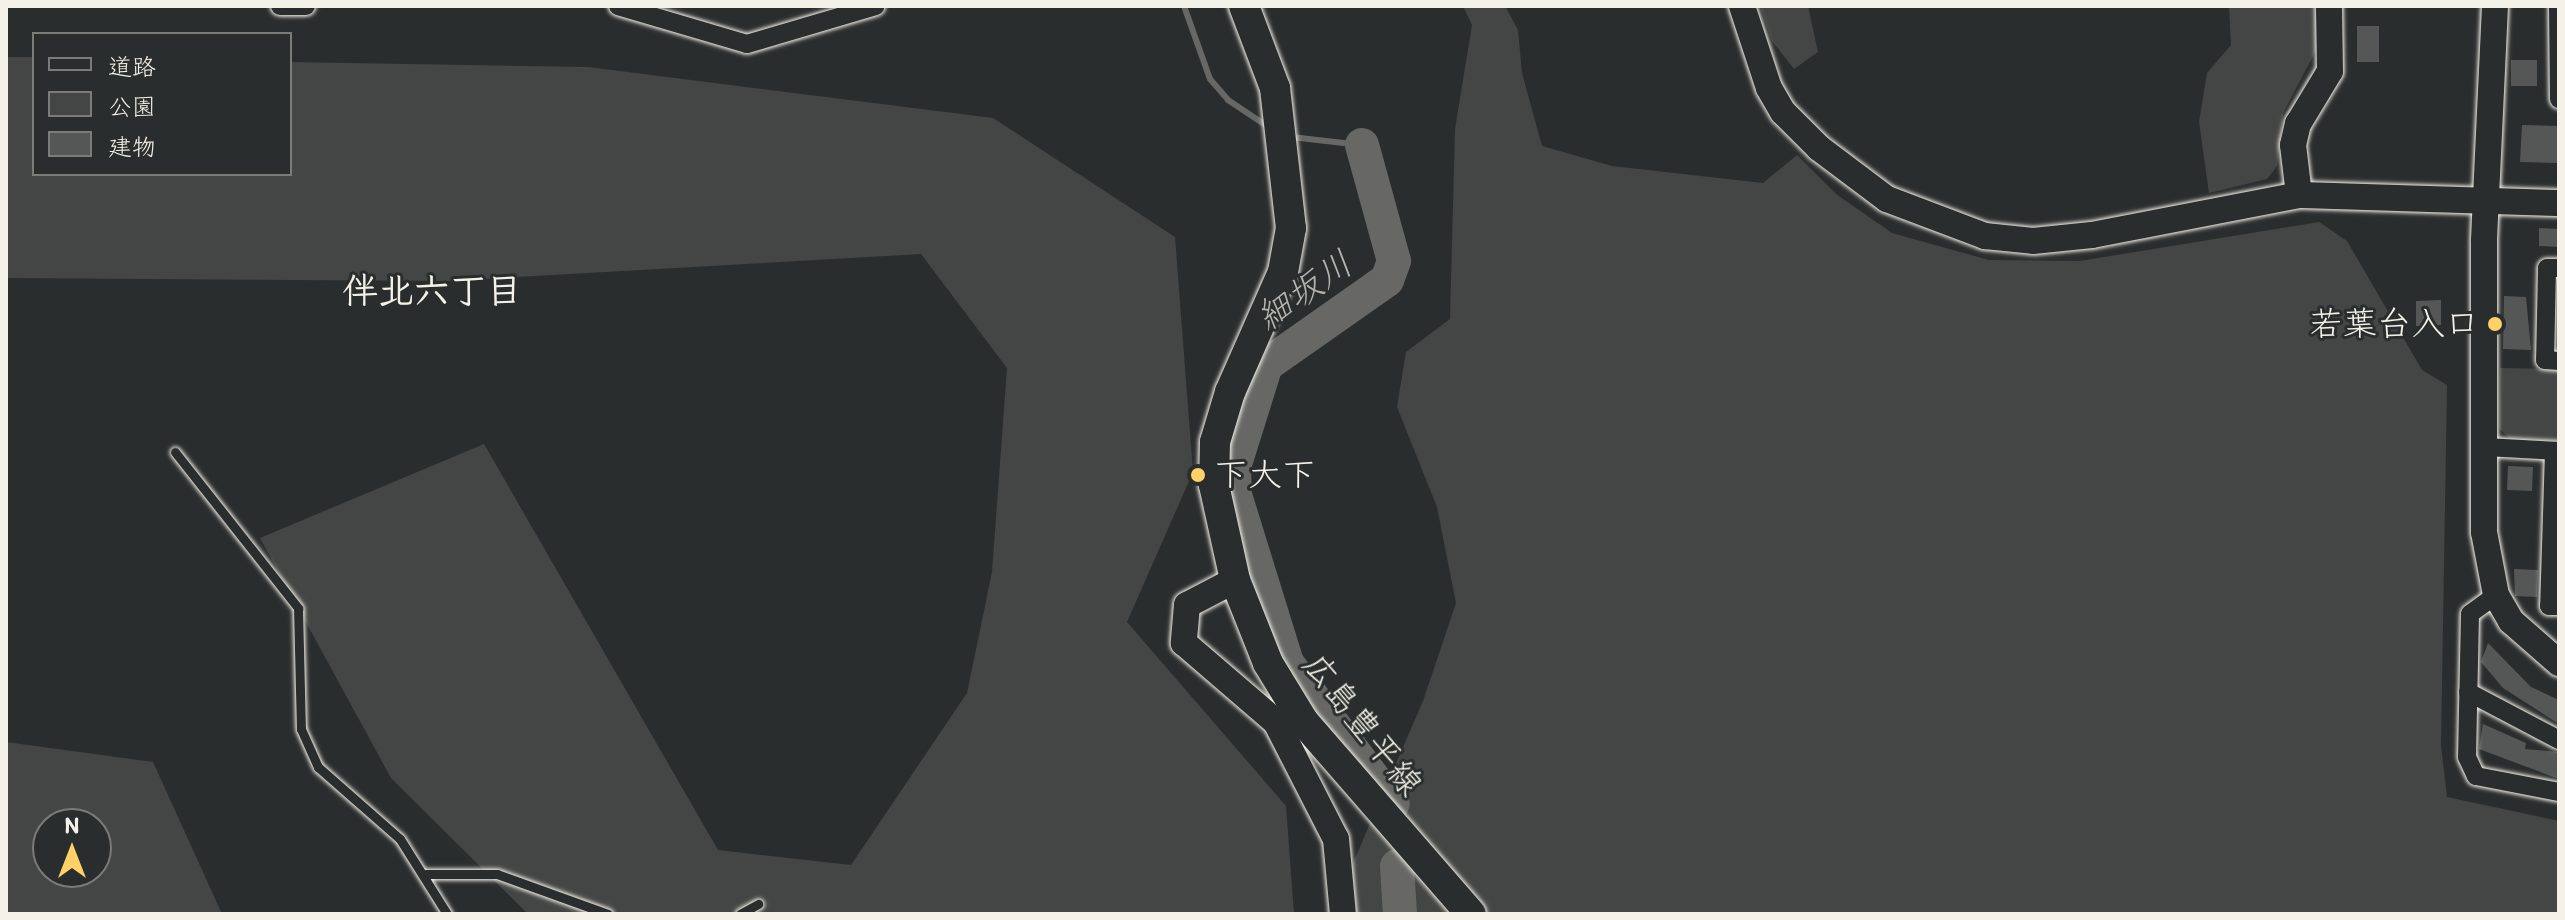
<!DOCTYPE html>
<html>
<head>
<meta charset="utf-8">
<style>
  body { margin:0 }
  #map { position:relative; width:2565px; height:920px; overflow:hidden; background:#2a2d2e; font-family:Itim,"Klee One",sans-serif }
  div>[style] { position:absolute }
  .green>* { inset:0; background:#444645 }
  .stream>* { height:6px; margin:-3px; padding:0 3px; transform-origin:3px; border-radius:3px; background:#676866 }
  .river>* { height:34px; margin:-17px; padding:0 17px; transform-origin:17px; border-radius:17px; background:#676866 }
  .building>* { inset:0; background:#555756 }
  .roads { filter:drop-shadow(0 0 2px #f4f1e8) drop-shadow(0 0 2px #f4f1e8) }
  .lane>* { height:9px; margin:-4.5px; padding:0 4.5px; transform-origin:4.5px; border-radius:4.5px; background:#2a2d2e }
  .street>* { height:18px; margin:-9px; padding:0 9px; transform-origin:9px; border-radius:9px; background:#2a2d2e }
  .secondary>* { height:26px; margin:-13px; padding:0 13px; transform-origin:13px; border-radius:13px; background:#2a2d2e }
  .primary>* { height:30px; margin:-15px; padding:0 15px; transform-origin:15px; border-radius:15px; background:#2a2d2e }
  .dots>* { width:22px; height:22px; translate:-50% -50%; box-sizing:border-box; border:4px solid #2a2d2e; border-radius:50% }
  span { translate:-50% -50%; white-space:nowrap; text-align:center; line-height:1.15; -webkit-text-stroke:6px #2a2d2e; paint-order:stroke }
  .poi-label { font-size:34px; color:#f4f1e8 }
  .right { translate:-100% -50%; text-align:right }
  .left { translate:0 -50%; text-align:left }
  .street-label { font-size:34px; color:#f4f1e8 }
  .water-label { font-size:36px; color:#b5b3ae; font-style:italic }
  .neighbourhood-label { font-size:36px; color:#f4f1e8; font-weight:700 }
  .frame { position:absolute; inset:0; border:8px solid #f4f1e8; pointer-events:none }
  .legend { position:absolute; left:32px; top:32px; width:260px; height:144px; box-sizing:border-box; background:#2a2d2e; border:2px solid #7b7b78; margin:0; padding:10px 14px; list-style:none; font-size:24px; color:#f4f1e8 }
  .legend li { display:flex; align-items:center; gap:16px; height:40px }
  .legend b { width:40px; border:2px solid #7b7b78 }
  .north { position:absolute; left:32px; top:808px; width:80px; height:80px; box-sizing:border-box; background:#2a2d2e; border:2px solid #7b7b78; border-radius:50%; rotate:0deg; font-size:22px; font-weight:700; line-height:32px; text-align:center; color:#f4f1e8 }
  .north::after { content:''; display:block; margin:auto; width:28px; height:36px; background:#ffd166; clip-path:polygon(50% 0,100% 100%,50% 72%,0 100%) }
</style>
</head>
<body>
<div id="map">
  <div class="green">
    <i style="clip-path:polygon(1463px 6px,1505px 6px,1518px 30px,1522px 73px,1542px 146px,1612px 166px,1763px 183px,1797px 155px,1836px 194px,1892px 233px,1989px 260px,2080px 261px,2319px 222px,2347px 241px,2422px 370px,2447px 385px,2441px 745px,2447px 797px,2559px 821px,2559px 914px,1331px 914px,1423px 701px,1456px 603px,1437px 507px,1397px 407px,1406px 352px,1450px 319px,1455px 129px,1472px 25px)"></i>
    <i style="clip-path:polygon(1760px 6px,1808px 6px,1818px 52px,1794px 69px,1772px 41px)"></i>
    <i style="clip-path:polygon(2229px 6px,2314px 6px,2320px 43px,2283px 113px,2277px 166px,2267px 179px,2209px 193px,2199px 122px,2207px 73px,2231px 45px)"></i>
    <i style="clip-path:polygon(6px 57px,34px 57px,34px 174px,290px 174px,290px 62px,588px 67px,993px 118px,1175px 237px,1193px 472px,1127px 622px,1286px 806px,1294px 914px,528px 914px,391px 778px,260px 538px,484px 444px,718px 850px,851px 865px,967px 693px,992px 572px,1007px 368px,921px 254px,448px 281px,6px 278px)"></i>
    <i style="clip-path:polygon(2500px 368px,2559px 369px,2559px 441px,2510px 439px,2499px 428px)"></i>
    <i style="clip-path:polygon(evenodd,6px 742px,153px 762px,222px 914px,6px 914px,6px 742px,96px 824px,96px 872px,48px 872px,48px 824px,96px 824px)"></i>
  </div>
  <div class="stream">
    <i style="left:1184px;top:6px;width:77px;rotate:70.4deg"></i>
    <i style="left:1210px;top:79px;width:28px;rotate:49deg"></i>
    <i style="left:1228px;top:100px;width:50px;rotate:33.7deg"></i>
    <i style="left:1291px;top:137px;width:71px;rotate:6.4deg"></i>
  </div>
  <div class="river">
    <i style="left:1362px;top:145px;width:120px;rotate:74.6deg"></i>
    <i style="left:1394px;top:261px;width:20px;rotate:110deg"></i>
    <i style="left:1387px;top:280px;width:148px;rotate:144.9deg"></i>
    <i style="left:1266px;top:365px;width:107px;rotate:107.4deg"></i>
    <i style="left:1234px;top:467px;width:28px;rotate:88deg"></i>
    <i style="left:1235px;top:495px;width:176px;rotate:72.8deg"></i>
    <i style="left:1287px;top:663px;width:176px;rotate:53.1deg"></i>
    <i style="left:1397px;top:866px;width:48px;rotate:86.4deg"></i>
  </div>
  <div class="building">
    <i style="clip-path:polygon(2357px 26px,2379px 26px,2379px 62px,2357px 62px)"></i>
    <i style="clip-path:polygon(2511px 60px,2537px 60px,2537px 86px,2511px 86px)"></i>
    <i style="clip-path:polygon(2522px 125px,2559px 126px,2559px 163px,2520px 162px)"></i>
    <i style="clip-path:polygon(2539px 228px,2559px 229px,2559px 247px,2539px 246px)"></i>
    <i style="clip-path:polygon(2504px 296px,2526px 297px,2531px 350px,2503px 349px)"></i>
    <i style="clip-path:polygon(2441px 300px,2441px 325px,2416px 326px,2416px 301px)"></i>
    <i style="clip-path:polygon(2508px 466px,2533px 467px,2532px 491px,2507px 490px)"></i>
    <i style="clip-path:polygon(2514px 569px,2538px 570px,2537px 597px,2515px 596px)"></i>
    <i style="clip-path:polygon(2488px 643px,2531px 687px,2559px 700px,2559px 724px,2503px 688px,2481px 662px)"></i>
    <i style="clip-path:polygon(2483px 724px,2526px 743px,2525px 749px,2559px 752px,2559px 779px,2479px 749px)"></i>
  </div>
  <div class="roads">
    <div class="lane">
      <i style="left:175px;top:452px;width:199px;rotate:51.7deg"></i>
      <i style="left:298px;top:608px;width:121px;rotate:88.6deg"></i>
      <i style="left:301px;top:729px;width:42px;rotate:65.9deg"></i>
      <i style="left:318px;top:767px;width:109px;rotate:41.3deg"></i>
      <i style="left:400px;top:839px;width:89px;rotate:57.9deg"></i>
      <i style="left:426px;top:874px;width:71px"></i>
      <i style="left:497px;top:874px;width:118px;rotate:19.8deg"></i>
      <i style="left:740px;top:914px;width:21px;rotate:-29deg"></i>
    </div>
    <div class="street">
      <i style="left:280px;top:6px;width:26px"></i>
      <i style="left:618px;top:6px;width:134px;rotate:16.4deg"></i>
      <i style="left:747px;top:44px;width:134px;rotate:-16.4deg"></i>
      <i style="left:2558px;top:6px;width:93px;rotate:89.4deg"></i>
      <i style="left:2559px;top:268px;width:12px;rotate:180deg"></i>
      <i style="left:2547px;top:268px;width:92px;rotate:91.2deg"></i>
      <i style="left:2545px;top:360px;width:14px;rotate:4deg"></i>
      <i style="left:2485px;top:447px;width:74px;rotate:3.1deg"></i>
      <i style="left:2554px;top:451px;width:155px;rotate:91.8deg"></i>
      <i style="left:2549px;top:606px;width:10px"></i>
      <i style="left:2496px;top:595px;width:32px;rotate:144deg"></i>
      <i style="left:2470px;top:614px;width:143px;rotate:91.2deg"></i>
      <i style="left:2467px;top:757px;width:21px;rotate:65deg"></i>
      <i style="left:2476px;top:776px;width:85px;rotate:10.9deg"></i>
      <i style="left:2468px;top:692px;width:103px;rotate:27.8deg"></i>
    </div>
    <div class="secondary">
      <i style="left:1742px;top:6px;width:86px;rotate:71.8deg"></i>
      <i style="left:1769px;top:88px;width:28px;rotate:60deg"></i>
      <i style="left:1783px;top:112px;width:51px;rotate:45deg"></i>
      <i style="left:1819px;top:148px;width:85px;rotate:36.9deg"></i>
      <i style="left:1887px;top:199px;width:105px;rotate:20.7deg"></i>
      <i style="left:1985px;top:236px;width:48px;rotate:5.9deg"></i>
      <i style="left:2033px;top:241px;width:59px;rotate:-5.8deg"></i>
      <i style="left:2092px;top:235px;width:211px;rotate:-10.9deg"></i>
      <i style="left:2299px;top:195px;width:260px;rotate:1.8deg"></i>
      <i style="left:2495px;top:6px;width:236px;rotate:92.7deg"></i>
      <i style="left:2484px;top:242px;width:290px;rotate:90deg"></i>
      <i style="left:2484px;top:532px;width:64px;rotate:79.2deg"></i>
      <i style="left:2496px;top:595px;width:30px;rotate:60deg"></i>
      <i style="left:2511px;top:621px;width:64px;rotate:41.2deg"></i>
      <i style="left:2299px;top:195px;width:50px;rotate:-96.8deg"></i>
      <i style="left:2293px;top:145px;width:22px;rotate:-77deg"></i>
      <i style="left:2298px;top:124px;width:62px;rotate:-58.9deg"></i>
      <i style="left:2330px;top:71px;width:65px;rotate:-90.9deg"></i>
      <i style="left:1235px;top:580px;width:54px;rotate:152.5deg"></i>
      <i style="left:1187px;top:605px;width:38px;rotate:95deg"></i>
      <i style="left:1184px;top:643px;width:121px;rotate:40.7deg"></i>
      <i style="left:1276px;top:722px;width:131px;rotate:62.9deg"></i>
      <i style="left:1336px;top:839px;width:75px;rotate:84.7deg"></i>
    </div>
    <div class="primary">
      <i style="left:1244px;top:6px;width:88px;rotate:69.3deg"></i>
      <i style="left:1275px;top:88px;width:141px;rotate:83.5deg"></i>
      <i style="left:1291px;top:228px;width:45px;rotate:100.3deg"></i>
      <i style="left:1283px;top:272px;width:131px;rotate:113.8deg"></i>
      <i style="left:1230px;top:392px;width:52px;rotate:106.7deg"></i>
      <i style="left:1215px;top:442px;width:43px;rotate:91.3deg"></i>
      <i style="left:1214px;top:485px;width:97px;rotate:77.5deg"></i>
      <i style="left:1235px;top:580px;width:89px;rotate:68.3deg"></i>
      <i style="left:1268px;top:663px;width:69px;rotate:58.6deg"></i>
      <i style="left:1304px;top:722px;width:254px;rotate:49deg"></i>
    </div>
  </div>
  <div class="dots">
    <i style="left:2495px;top:324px;background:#ffd166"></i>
    <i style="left:1198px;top:475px;background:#ffd166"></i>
  </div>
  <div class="poi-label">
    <span class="right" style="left:2479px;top:324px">若葉台入口</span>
    <span class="left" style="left:1214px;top:475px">下大下</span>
  </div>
  <div class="street-label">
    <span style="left:1363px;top:724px;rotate:52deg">広島豊平線</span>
  </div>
  <div class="water-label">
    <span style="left:1304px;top:290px;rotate:-35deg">細坂川</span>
  </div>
  <div class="neighbourhood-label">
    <span style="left:432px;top:291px">伴北六丁目</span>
  </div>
  <div class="frame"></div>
  <ul class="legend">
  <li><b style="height:10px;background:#2a2d2e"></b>道路</li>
  <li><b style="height:22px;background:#444645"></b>公園</li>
  <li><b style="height:22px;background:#555756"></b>建物</li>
  </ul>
  <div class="north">N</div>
</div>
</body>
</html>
